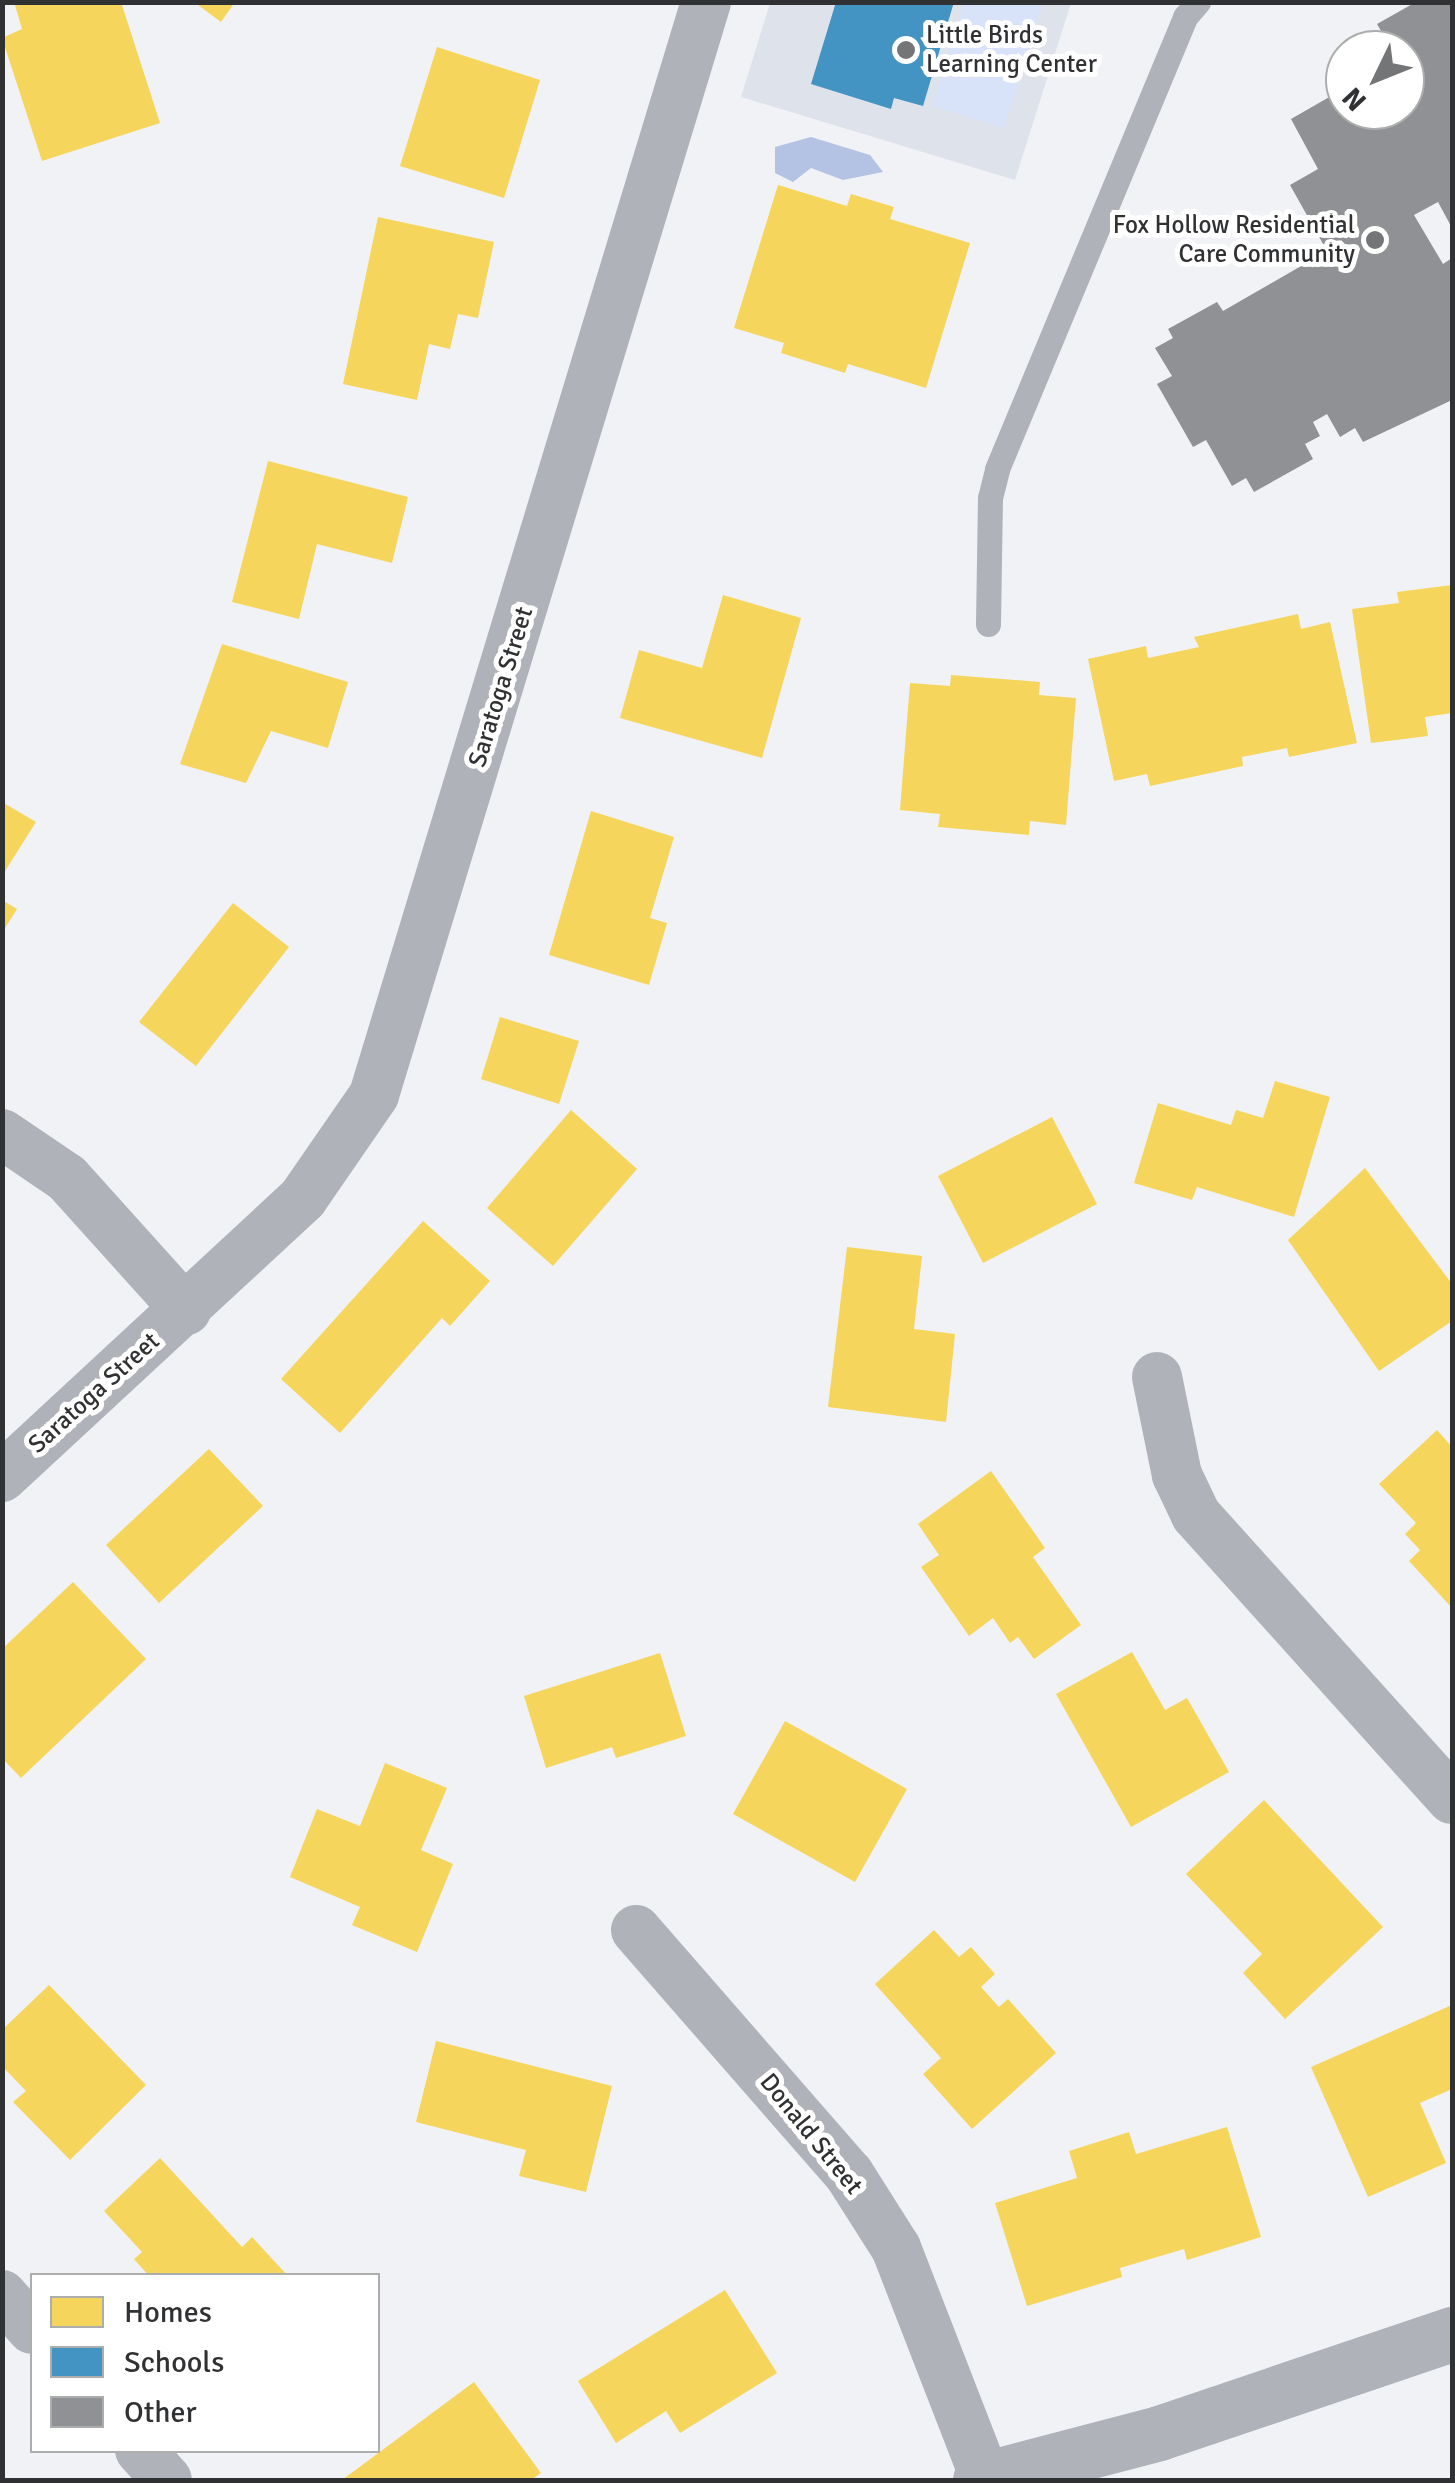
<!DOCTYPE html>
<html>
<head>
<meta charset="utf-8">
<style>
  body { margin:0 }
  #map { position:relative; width:1455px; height:2483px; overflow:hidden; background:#f0f2f6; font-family:Signika,sans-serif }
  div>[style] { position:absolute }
  .built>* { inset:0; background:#dee3eb }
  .green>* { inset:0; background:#d8e2f8 }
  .water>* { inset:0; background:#b4c2e3 }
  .homes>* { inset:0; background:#f6d55c }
  .schools>* { inset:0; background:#4393c3 }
  .building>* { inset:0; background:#8f9194 }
  .service>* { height:25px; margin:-12.5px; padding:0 12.5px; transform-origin:12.5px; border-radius:12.5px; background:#afb2b9 }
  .minor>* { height:50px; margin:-25px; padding:0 25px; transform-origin:25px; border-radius:25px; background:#afb2b9 }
  .tertiary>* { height:55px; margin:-27.5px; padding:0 27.5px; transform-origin:27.5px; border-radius:27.5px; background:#afb2b9 }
  .dots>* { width:28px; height:28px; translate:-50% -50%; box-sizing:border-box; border:5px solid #fff; border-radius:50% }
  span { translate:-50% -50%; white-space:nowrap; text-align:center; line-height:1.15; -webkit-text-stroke:10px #fff; paint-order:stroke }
  .poi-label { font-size:25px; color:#303133 }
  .left { translate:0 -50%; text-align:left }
  .right { translate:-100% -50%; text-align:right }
  .street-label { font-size:25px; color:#303133 }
  .frame { position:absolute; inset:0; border:5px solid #303133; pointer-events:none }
  .legend { position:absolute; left:30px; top:2273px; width:350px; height:180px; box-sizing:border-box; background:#fff; border:2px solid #acadad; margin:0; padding:12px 18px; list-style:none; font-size:30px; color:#303133 }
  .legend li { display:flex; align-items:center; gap:20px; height:50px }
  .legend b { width:50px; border:2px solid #acadad }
  .north { position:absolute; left:1325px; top:30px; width:100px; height:100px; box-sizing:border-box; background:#fff; border:2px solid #acadad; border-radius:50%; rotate:227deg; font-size:28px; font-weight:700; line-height:40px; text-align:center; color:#303133 }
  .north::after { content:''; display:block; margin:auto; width:35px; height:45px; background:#737577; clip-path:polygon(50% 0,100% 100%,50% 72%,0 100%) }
</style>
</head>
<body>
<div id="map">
  <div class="built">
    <i style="clip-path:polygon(770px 3px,1071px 3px,1015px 180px,741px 97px)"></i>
  </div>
  <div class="green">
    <i style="clip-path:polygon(964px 3px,1043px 3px,1004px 128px,932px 106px)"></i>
  </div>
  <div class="water">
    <i style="clip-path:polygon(811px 137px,870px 155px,883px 172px,843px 180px,811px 168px,793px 182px,775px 173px,775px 147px)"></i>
  </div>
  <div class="homes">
    <i style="clip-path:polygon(21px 2px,121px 2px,160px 123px,42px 161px,2px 38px,22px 29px,15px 5px)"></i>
    <i style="clip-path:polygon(194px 2px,235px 2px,221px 22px)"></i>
    <i style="clip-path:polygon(437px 47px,540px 80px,504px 198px,400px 166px)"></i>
    <i style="clip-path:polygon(778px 185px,847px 206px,851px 194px,894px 207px,890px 219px,970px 243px,926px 388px,848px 364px,845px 373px,781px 353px,784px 343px,734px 328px)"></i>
    <i style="clip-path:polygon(378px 217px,494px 242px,478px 318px,458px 314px,450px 349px,429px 344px,417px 400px,343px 384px)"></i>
    <i style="clip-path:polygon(268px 461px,408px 497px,392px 563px,317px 544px,299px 619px,232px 602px)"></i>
    <i style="clip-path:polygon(1452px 585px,1452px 713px,1425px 717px,1428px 736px,1371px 743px,1352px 609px,1399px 603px,1397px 592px)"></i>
    <i style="clip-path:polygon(723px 595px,801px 618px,762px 758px,620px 718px,639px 650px,702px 668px)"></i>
    <i style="clip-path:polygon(1298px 614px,1301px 629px,1330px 622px,1357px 743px,1289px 757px,1287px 748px,1242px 757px,1243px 766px,1150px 786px,1147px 774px,1114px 781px,1088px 659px,1146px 646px,1148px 658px,1199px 647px,1194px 637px)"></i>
    <i style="clip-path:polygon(222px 644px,348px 682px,328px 748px,271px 731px,246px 783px,180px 764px)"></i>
    <i style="clip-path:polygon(951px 675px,1040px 682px,1039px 695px,1076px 698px,1066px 825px,1030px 821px,1029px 835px,938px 827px,940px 814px,900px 810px,910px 683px,950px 686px)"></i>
    <i style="clip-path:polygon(2px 802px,36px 822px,2px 876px)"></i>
    <i style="clip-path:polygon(591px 811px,674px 837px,650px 918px,667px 923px,649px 985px,549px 955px)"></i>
    <i style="clip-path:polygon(2px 900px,17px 909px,2px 933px)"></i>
    <i style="clip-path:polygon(233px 903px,289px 947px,196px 1066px,139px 1022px)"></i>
    <i style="clip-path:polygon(500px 1017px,579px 1041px,559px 1104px,481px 1079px)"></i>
    <i style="clip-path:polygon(1275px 1081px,1330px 1097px,1294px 1217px,1197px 1187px,1192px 1200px,1134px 1183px,1158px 1103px,1231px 1125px,1236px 1110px,1263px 1118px)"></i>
    <i style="clip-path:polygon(571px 1110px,637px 1169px,553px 1266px,487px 1208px)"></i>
    <i style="clip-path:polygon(1052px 1117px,1097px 1204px,983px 1263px,938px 1176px)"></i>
    <i style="clip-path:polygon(1365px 1168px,1452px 1284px,1452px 1321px,1379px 1371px,1288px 1240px)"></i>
    <i style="clip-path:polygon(423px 1221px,490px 1281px,450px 1326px,442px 1318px,340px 1433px,281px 1379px)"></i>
    <i style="clip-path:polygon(847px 1247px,922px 1256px,914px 1329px,955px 1334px,946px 1422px,828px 1407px)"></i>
    <i style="clip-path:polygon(1437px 1430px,1452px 1447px,1452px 1608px,1409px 1561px,1420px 1550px,1405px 1534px,1416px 1523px,1379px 1484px)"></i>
    <i style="clip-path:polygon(209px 1449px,263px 1506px,159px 1603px,106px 1545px)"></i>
    <i style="clip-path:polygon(991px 1471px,1045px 1548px,1033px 1557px,1081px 1625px,1034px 1659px,1018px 1637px,1010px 1643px,993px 1618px,969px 1636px,921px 1567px,939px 1555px,918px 1524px)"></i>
    <i style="clip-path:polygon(73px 1582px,146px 1659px,21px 1778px,2px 1758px,2px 1649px)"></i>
    <i style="clip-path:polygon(1132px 1652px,1165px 1710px,1187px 1698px,1229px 1772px,1131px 1827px,1056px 1694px)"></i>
    <i style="clip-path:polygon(660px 1653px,686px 1736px,616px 1758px,612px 1747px,546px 1768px,524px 1696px)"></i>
    <i style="clip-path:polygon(785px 1721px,907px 1789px,855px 1882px,733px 1814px)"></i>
    <i style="clip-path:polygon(385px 1763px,447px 1788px,421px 1850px,453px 1864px,417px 1952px,352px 1925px,360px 1907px,290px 1877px,317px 1809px,360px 1826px)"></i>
    <i style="clip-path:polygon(1264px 1800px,1383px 1927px,1285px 2019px,1243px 1973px,1262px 1954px,1186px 1874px)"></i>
    <i style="clip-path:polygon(934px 1930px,959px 1957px,971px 1947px,995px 1974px,981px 1987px,999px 2007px,1008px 1999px,1056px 2053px,972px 2129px,923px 2074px,941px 2058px,875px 1984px)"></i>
    <i style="clip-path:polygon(49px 1985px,146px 2085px,70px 2160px,13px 2102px,26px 2091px,2px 2066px,2px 2030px)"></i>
    <i style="clip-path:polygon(1452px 2005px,1452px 2089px,1420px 2103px,1446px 2163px,1368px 2197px,1311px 2067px)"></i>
    <i style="clip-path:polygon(436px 2041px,612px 2086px,586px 2192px,519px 2176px,526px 2150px,416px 2122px)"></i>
    <i style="clip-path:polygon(1227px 2127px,1261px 2237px,1187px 2260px,1184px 2249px,1120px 2268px,1122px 2277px,1027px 2306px,995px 2203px,1077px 2178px,1069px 2151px,1129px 2132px,1136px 2154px)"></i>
    <i style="clip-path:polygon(160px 2158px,242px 2247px,252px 2237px,288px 2276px,149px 2276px,134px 2259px,142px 2252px,104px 2211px)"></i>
    <i style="clip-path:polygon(725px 2290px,777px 2373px,680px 2433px,666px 2411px,616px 2443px,578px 2381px)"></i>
    <i style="clip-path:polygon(474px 2382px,541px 2473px,531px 2480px,342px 2480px)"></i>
  </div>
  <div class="schools">
    <i style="clip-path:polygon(836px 2px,954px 2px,923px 106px,894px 98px,891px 109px,811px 84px)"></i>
  </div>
  <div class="building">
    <i style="clip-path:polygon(1416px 2px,1452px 2px,1452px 228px,1438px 202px,1414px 215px,1443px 264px,1452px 258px,1452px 400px,1363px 442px,1355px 428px,1340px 437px,1327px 414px,1313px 422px,1320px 436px,1305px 444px,1313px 459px,1254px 492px,1246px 478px,1232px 486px,1206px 440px,1193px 447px,1157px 384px,1172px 376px,1155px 348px,1173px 338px,1168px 329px,1217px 302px,1223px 311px,1327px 251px,1290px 185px,1318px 169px,1291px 119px,1345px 88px,1345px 110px,1405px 110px,1405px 50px,1392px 50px,1377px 24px)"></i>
  </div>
  <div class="service">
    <i style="left:988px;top:624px;width:126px;rotate:-89.1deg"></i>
    <i style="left:990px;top:498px;width:30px;rotate:-76deg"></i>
    <i style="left:997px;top:469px;width:490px;rotate:-67.4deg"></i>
    <i style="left:1185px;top:17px;width:20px;rotate:-49deg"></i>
  </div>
  <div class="minor">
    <i style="left:2px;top:1134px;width:78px;rotate:34.1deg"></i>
    <i style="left:67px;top:1178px;width:178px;rotate:48deg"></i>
    <i style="left:1157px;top:1377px;width:100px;rotate:78.5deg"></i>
    <i style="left:1177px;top:1475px;width:44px;rotate:64.6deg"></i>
    <i style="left:1196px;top:1515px;width:382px;rotate:48deg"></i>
    <i style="left:2px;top:1477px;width:410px;rotate:-42.8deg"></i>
    <i style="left:303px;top:1198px;width:125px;rotate:-55.4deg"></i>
    <i style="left:374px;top:1095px;width:1142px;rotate:-73.1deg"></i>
    <i style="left:636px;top:1930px;width:324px;rotate:48.9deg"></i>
    <i style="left:849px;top:2174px;width:88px;rotate:57.6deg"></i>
    <i style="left:896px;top:2248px;width:247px;rotate:68.8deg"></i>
    <i style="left:2px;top:2295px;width:45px;rotate:48.6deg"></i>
    <i style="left:140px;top:2450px;width:40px;rotate:48deg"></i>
  </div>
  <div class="tertiary">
    <i style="left:980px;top:2480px;width:185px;rotate:-14.7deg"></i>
    <i style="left:1159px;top:2433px;width:309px;rotate:-18.7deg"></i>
  </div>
  <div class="dots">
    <i style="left:906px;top:50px;background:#737577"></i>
    <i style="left:1375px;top:240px;background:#737577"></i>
  </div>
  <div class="poi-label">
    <span class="left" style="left:926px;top:50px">Little Birds<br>Learning Center</span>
    <span class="right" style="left:1355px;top:240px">Fox Hollow Residential<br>Care Community</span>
  </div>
  <div class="street-label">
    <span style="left:501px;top:687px;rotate:-73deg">Saratoga Street</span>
    <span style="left:94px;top:1393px;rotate:-42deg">Saratoga Street</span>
    <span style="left:811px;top:2134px;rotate:51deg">Donald Street</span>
  </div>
  <div class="frame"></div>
  <ul class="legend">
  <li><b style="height:28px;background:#f6d55c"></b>Homes</li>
  <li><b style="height:28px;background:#4393c3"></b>Schools</li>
  <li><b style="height:28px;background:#8f9194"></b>Other</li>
  </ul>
  <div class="north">N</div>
</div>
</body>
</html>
